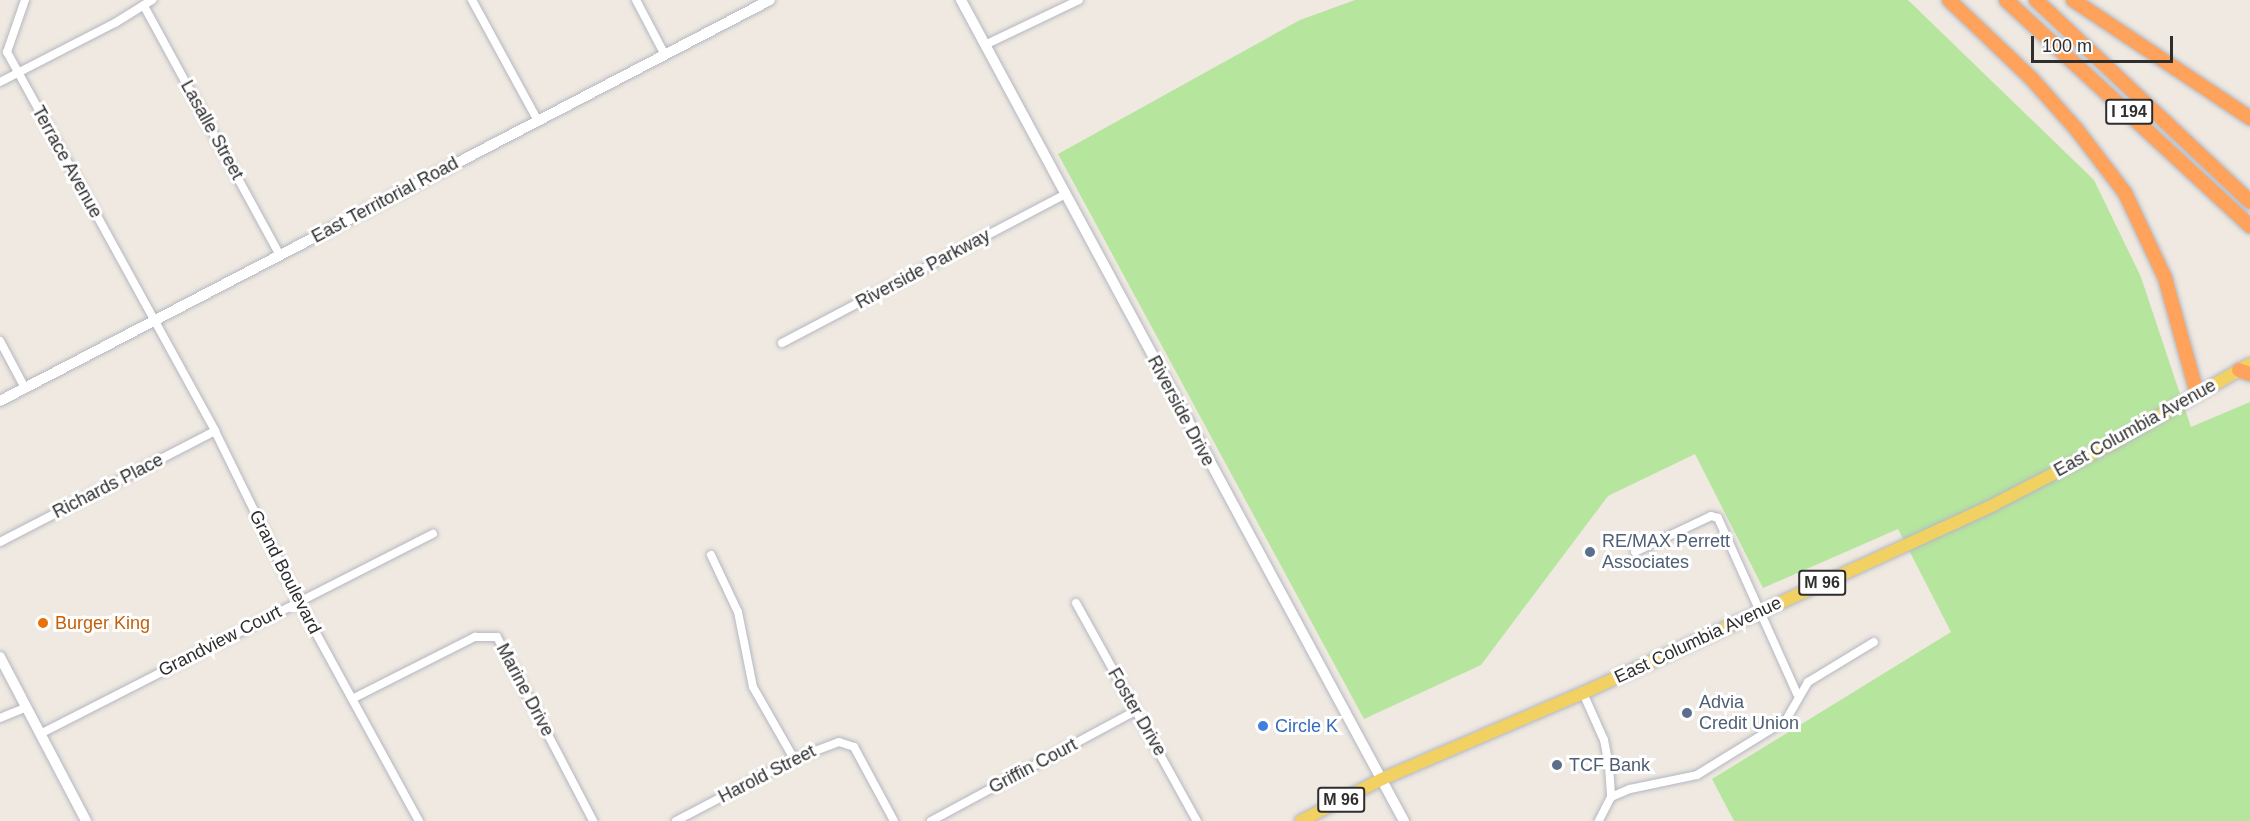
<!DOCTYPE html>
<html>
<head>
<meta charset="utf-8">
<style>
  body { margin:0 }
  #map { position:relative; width:2250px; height:821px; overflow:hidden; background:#efe9e1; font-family:Helvetica,sans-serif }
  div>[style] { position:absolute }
  .green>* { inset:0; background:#b6e59e }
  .roads { filter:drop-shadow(0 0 2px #b4b7c1) drop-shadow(0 0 2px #b4b7c1) }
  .street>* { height:8px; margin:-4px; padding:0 4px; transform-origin:4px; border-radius:4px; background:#fff }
  .secondary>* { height:10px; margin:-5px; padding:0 5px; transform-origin:5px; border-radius:5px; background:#fff }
  .primary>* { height:12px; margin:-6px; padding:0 6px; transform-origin:6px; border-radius:6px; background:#f2d163 }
  .highway>* { height:14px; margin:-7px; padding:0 7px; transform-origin:7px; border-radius:7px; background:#ffa35c }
  .dots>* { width:16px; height:16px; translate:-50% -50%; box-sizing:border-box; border:3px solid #fff; border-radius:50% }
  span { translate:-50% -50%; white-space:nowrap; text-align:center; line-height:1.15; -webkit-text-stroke:6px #fff; paint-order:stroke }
  .shield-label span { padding:2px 4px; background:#fff; border:2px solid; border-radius:4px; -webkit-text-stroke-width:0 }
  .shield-label { font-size:16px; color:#2e2e2e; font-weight:700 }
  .street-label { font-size:18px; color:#2e2e2e }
  .service-label { font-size:18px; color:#4e5e75 }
  .left { translate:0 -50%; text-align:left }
  .food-label { font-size:18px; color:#c56008 }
  .shop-label { font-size:18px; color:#366cbe }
  .scale { position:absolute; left:2031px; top:36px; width:142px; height:27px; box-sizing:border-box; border:3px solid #2e2e2e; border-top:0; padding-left:8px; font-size:18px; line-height:21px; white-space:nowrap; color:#2e2e2e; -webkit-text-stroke:4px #fff; paint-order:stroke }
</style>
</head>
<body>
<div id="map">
  <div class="green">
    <i style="clip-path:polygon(1355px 0,1908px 0,2094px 180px,2141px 277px,2191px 427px,2250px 402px,2250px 821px,1734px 821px,1712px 779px,1951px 632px,1898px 529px,1763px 588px,1695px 454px,1608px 496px,1481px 665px,1364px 719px,1058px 154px,1300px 20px)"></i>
  </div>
  <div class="roads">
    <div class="street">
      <i style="left:25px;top:0;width:55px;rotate:109.1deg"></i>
      <i style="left:7px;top:52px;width:432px;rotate:61.2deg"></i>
      <i style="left:215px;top:431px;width:191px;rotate:63.8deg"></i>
      <i style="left:299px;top:602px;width:250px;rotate:61.3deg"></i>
      <i style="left:472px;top:0;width:138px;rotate:61.4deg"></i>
      <i style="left:636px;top:0;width:62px;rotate:62.2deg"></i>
      <i style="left:144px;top:6px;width:284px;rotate:61.4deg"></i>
      <i style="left:985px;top:45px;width:104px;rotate:-25.6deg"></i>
      <i style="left:0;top:82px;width:129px;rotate:-27.2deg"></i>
      <i style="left:115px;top:23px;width:44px;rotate:-31.9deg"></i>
      <i style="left:0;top:341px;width:53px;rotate:62deg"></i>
      <i style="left:782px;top:343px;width:318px;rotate:-27.7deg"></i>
      <i style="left:0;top:542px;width:242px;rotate:-27.3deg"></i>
      <i style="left:1635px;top:552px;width:84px;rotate:-25.3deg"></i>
      <i style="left:1711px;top:516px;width:7px;rotate:16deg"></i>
      <i style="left:1718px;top:518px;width:193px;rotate:65.8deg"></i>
      <i style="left:711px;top:555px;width:63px;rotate:64.7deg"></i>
      <i style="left:738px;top:612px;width:76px;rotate:78.7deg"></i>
      <i style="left:753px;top:687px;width:83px;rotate:60.3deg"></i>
      <i style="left:1076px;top:603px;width:249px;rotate:61deg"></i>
      <i style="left:1583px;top:693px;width:51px;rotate:65.9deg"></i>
      <i style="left:1604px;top:740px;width:26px;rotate:79deg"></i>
      <i style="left:1609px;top:766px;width:31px;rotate:86deg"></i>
      <i style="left:1611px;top:797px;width:27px;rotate:117deg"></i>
      <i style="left:352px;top:699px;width:138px;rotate:-26.8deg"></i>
      <i style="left:475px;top:637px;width:22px"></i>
      <i style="left:497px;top:637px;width:208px;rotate:62.4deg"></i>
      <i style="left:0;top:718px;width:29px;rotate:-22deg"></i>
      <i style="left:40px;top:734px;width:441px;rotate:-27deg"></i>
      <i style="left:1611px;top:797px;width:21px;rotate:-23deg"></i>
      <i style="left:1630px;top:789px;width:68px;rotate:-11.8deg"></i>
      <i style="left:1697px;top:775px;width:105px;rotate:-31.7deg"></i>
      <i style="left:1786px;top:720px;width:44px;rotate:-59.9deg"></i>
      <i style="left:1808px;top:682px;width:77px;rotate:-31.2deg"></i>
      <i style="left:676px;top:821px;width:133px;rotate:-27.7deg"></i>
      <i style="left:794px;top:759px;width:48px;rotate:-20.7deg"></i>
      <i style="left:839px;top:742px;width:16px;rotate:18deg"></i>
      <i style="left:854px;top:747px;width:84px;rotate:61.6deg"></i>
      <i style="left:931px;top:821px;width:232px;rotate:-28.3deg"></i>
    </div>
    <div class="secondary">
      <i style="left:961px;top:0;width:933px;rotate:61.65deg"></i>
      <i style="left:0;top:401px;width:868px;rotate:-27.51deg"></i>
      <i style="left:0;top:657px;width:185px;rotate:62.3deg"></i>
    </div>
    <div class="primary">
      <i style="left:1301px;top:821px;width:91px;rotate:-27.4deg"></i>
      <i style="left:1382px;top:779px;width:219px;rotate:-23.2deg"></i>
      <i style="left:1583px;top:693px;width:453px;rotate:-24.6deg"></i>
      <i style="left:1995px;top:504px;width:133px;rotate:-27.3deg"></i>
      <i style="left:2113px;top:443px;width:158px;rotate:-30deg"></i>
    </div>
    <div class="highway">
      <i style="left:1949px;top:0;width:113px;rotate:43.6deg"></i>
      <i style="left:2031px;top:78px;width:69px;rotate:48.5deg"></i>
      <i style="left:2077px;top:130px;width:79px;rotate:52.7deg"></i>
      <i style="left:2125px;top:193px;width:94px;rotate:64.8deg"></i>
      <i style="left:2165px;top:278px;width:119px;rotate:74.5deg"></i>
      <i style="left:2006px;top:0;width:333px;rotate:42.8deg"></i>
      <i style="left:2036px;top:0;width:294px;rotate:43.3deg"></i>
      <i style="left:2073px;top:0;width:213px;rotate:33.7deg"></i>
      <i style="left:2239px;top:370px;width:12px;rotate:20deg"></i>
    </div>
  </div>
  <div class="dots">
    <i style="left:1590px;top:552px;background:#5c6f8a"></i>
    <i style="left:43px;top:623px;background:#e8710a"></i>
    <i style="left:1687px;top:713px;background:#5c6f8a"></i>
    <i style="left:1263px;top:726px;background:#3f7fe0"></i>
    <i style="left:1557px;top:765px;background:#5c6f8a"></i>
  </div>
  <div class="shield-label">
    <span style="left:2129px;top:112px">I 194</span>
    <span style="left:1822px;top:583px">M 96</span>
    <span style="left:1341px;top:800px">M 96</span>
  </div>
  <div class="street-label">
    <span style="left:212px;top:130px;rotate:61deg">Lasalle Street</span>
    <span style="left:67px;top:162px;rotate:61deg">Terrace Avenue</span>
    <span style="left:385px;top:200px;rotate:-28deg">East Territorial Road</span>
    <span style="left:923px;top:269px;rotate:-28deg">Riverside Parkway</span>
    <span style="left:1181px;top:411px;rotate:62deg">Riverside Drive</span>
    <span style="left:2135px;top:428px;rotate:-29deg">East Columbia Avenue</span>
    <span style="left:108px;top:486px;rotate:-27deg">Richards Place</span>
    <span style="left:285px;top:572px;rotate:63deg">Grand Boulevard</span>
    <span style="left:1698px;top:640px;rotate:-25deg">East Columbia Avenue</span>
    <span style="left:220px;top:641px;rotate:-27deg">Grandview Court</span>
    <span style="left:525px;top:690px;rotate:62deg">Marine Drive</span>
    <span style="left:1137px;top:712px;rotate:60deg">Foster Drive</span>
    <span style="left:1033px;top:766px;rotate:-28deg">Griffin Court</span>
    <span style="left:767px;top:774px;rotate:-27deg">Harold Street</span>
  </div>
  <div class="service-label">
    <span class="left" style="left:1602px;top:552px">RE/MAX Perrett<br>Associates</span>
    <span class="left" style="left:1699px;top:713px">Advia<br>Credit Union</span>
    <span class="left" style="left:1569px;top:765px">TCF Bank</span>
  </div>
  <div class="food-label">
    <span class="left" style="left:55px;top:623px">Burger King</span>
  </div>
  <div class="shop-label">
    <span class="left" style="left:1275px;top:726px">Circle K</span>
  </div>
  <div class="scale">100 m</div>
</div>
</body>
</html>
